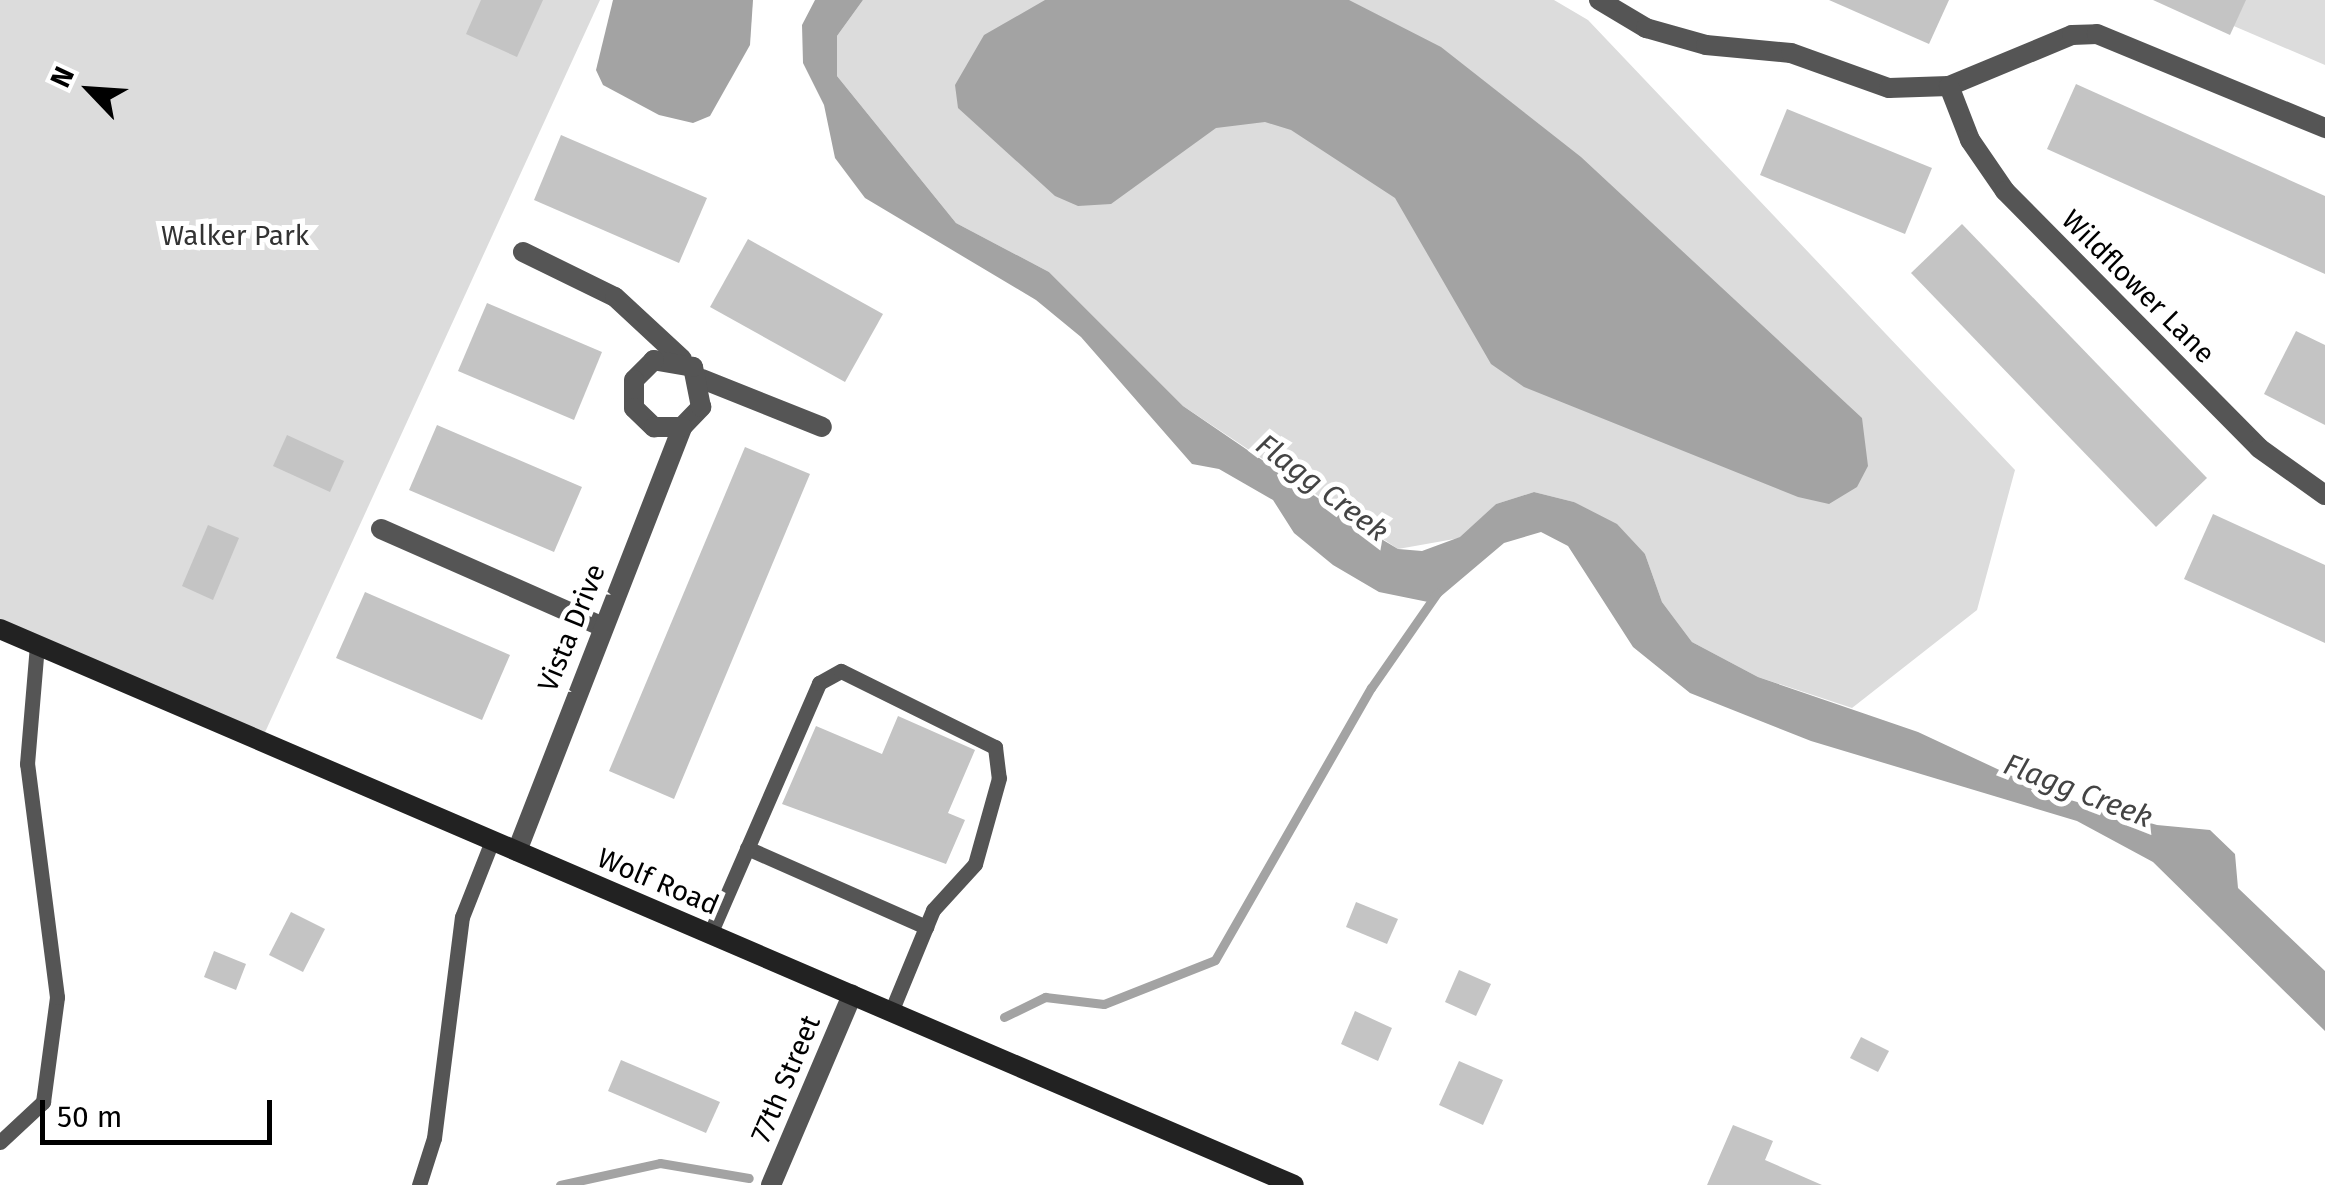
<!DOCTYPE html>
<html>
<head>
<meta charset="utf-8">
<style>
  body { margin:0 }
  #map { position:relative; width:2325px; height:1185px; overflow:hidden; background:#fff; font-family:"Fira Sans",sans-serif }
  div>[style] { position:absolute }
  .green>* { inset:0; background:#dcdcdc }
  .water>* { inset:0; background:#a3a3a3 }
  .stream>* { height:9px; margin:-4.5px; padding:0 4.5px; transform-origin:4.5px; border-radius:4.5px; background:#a3a3a3 }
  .building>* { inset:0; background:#c4c4c4 }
  .lane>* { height:15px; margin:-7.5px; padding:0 7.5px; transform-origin:7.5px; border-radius:7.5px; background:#555 }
  .street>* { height:20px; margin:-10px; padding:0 10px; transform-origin:10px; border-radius:10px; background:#555 }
  .secondary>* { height:20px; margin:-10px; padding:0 10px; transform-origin:10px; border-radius:10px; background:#222 }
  span { translate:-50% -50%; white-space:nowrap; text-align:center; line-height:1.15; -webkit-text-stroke:10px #fff; paint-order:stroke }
  .park-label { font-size:28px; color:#333 }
  .street-label { font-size:28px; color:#000 }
  .water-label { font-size:30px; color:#444; font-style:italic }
  .north { position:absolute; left:40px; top:40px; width:100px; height:100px; -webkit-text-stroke:8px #fff; paint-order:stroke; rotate:295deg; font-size:28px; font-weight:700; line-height:40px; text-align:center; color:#000 }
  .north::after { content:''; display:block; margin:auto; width:35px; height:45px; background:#000; clip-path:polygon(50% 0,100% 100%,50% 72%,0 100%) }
  .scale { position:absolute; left:40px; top:1100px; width:232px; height:45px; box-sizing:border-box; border:5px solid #000; border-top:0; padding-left:12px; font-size:30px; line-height:35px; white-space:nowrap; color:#000; -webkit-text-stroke:8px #fff; paint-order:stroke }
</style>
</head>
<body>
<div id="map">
  <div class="green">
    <i style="clip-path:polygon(0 0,600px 0,261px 741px,0 626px)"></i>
    <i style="clip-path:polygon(863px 0,1554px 0,1588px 20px,2015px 470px,1977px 610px,1852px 708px,1758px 677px,1692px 642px,1662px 602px,1645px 554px,1574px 502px,1534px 492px,1496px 504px,1460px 538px,1398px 549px,1183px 406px,1049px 272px,956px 223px,837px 76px,837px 36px)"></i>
    <i style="clip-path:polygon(2173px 0,2325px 0,2325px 65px)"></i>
  </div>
  <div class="water">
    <i style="clip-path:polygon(613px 0,753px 0,750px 45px,710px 116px,693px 123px,659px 115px,603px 85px,596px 70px)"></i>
    <i style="clip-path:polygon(815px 0,863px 0,837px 36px,837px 76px,956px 223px,1049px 272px,1183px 406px,1353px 522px,1398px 549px,1422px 551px,1460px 537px,1496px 504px,1534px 492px,1574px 502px,1617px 524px,1645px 554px,1662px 602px,1692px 642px,1758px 677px,1918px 732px,2053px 795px,2157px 825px,2210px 830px,2235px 854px,2238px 888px,2325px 971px,2325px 1031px,2153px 862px,2077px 821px,1811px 741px,1690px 693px,1633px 647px,1568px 546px,1541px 532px,1504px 543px,1433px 603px,1379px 592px,1333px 565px,1294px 533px,1273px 500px,1219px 469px,1192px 464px,1081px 337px,1036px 300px,865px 198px,835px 158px,824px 105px,803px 63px,802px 25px)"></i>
    <i style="clip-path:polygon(1045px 0,1349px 0,1441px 47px,1581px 157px,1862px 418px,1868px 466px,1857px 487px,1829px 504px,1798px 497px,1524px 387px,1491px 364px,1395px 198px,1291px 130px,1265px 122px,1216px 128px,1111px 204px,1078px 206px,1055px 196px,958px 108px,955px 85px,984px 35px)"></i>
  </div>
  <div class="stream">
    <i style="left:1004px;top:1017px;width:46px;rotate:-26deg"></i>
    <i style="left:1045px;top:997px;width:59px;rotate:6.8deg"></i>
    <i style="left:1104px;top:1004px;width:119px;rotate:-21.6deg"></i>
    <i style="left:1215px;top:960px;width:314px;rotate:-60.2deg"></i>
    <i style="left:1371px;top:688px;width:116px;rotate:-55.2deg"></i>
    <i style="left:560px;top:1185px;width:102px;rotate:-12.4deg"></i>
    <i style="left:660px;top:1163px;width:90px;rotate:9.6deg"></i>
  </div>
  <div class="building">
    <i style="clip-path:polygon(481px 0,543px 0,517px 57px,466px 34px)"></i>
    <i style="clip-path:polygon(1829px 0,1949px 0,1929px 44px)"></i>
    <i style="clip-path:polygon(2153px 0,2246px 0,2230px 35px)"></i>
    <i style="clip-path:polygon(2076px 84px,2325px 196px,2325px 274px,2047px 149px)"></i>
    <i style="clip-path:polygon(1787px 109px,1932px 168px,1905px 234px,1760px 175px)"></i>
    <i style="clip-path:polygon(561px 135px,707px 198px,679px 263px,534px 200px)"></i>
    <i style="clip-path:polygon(1962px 224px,2207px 478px,2156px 527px,1911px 273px)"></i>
    <i style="clip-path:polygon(748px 239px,883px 314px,845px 382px,710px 307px)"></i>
    <i style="clip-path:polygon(487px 303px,602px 352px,574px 420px,458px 371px)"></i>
    <i style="clip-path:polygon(2296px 331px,2325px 345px,2325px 425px,2264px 394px)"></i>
    <i style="clip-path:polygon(437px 425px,582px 487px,554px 552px,409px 490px)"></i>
    <i style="clip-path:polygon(287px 435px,344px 461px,330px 492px,273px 466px)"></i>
    <i style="clip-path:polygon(745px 447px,810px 474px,674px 799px,609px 771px)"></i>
    <i style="clip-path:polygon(2213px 514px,2325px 565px,2325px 643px,2184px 579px)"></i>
    <i style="clip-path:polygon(208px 525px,239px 538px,213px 600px,182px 586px)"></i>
    <i style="clip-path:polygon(365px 592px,510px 655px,482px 720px,336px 658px)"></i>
    <i style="clip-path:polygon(898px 716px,975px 750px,948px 813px,965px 820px,946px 864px,782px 804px,816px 726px,882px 754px)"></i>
    <i style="clip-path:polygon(1356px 902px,1398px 919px,1387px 944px,1346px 927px)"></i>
    <i style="clip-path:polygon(291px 912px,325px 929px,303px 972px,269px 955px)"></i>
    <i style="clip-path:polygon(214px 951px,246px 964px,236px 990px,204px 977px)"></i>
    <i style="clip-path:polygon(1459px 970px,1491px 984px,1476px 1016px,1445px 1002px)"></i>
    <i style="clip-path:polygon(1355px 1011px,1392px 1028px,1378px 1061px,1341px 1044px)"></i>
    <i style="clip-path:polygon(1861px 1037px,1889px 1051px,1878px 1072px,1850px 1058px)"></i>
    <i style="clip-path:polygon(621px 1060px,720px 1102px,706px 1133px,608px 1091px)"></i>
    <i style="clip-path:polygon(1459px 1061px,1503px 1080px,1483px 1125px,1439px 1105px)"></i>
    <i style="clip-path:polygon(1733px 1125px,1773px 1141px,1765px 1160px,1822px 1185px,1707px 1185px)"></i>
  </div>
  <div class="lane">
    <i style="left:747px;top:848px;width:196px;rotate:23.8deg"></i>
    <i style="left:710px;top:934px;width:274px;rotate:-66.5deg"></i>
    <i style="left:819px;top:683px;width:25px;rotate:-29deg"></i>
    <i style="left:841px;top:671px;width:172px;rotate:26.3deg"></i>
    <i style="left:995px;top:747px;width:31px;rotate:83deg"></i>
    <i style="left:999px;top:778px;width:89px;rotate:105.6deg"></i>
    <i style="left:975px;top:864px;width:62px;rotate:132.4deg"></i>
    <i style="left:933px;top:910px;width:110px;rotate:112.4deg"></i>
    <i style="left:0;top:1142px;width:59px;rotate:-42.9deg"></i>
    <i style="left:43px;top:1102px;width:106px;rotate:-82.4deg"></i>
    <i style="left:57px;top:997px;width:235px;rotate:-97.3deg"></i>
    <i style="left:27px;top:764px;width:119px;rotate:-85.2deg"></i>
    <i style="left:419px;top:1185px;width:49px;rotate:-72.3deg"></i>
    <i style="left:434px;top:1138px;width:223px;rotate:-82.8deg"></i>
    <i style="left:462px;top:917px;width:82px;rotate:-68.5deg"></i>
  </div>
  <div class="street">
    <i style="left:1599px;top:0;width:55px;rotate:30.8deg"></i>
    <i style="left:1646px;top:28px;width:62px;rotate:15.8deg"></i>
    <i style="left:1706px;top:45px;width:85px;rotate:5.4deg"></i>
    <i style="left:1791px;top:53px;width:104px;rotate:19.7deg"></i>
    <i style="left:1889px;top:88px;width:60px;rotate:-1.9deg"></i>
    <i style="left:1949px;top:86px;width:133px;rotate:-22.5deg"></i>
    <i style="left:2072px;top:35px;width:25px;rotate:-2deg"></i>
    <i style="left:2097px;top:34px;width:247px;rotate:22.4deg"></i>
    <i style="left:1949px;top:86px;width:58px;rotate:68.7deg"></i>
    <i style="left:1970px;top:140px;width:62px;rotate:55.5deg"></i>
    <i style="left:2005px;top:191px;width:361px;rotate:45.3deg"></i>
    <i style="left:2259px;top:448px;width:81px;rotate:35.5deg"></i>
    <i style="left:523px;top:252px;width:102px;rotate:26.1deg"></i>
    <i style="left:615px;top:297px;width:91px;rotate:42.8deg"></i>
    <i style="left:702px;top:379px;width:129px;rotate:21.8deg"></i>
    <i style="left:381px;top:529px;width:243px;rotate:23.8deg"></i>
    <i style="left:517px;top:851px;width:455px;rotate:-68.7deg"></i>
    <i style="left:682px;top:427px;width:28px;rotate:-46deg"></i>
    <i style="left:701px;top:407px;width:41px;rotate:-101.3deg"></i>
    <i style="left:693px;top:367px;width:40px;rotate:-170deg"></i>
    <i style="left:654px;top:360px;width:28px;rotate:135deg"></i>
    <i style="left:634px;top:380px;width:28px;rotate:90deg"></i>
    <i style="left:634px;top:408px;width:28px;rotate:44deg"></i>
    <i style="left:654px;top:427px;width:28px"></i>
    <i style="left:771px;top:1185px;width:207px;rotate:-66.9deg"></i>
  </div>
  <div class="secondary">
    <i style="left:0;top:629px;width:1408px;rotate:23.25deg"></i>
  </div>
  <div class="park-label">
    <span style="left:235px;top:236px">Walker Park</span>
  </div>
  <div class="street-label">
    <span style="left:2138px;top:287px;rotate:45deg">Wildflower Lane</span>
    <span style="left:572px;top:628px;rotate:-68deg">Vista Drive</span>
    <span style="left:658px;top:882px;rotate:23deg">Wolf Road</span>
    <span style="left:786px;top:1079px;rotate:-67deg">77th Street</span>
  </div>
  <div class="water-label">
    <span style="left:1322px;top:488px;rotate:37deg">Flagg Creek</span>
    <span style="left:2078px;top:791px;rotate:21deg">Flagg Creek</span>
  </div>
  <div class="north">N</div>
  <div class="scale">50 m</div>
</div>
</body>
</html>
